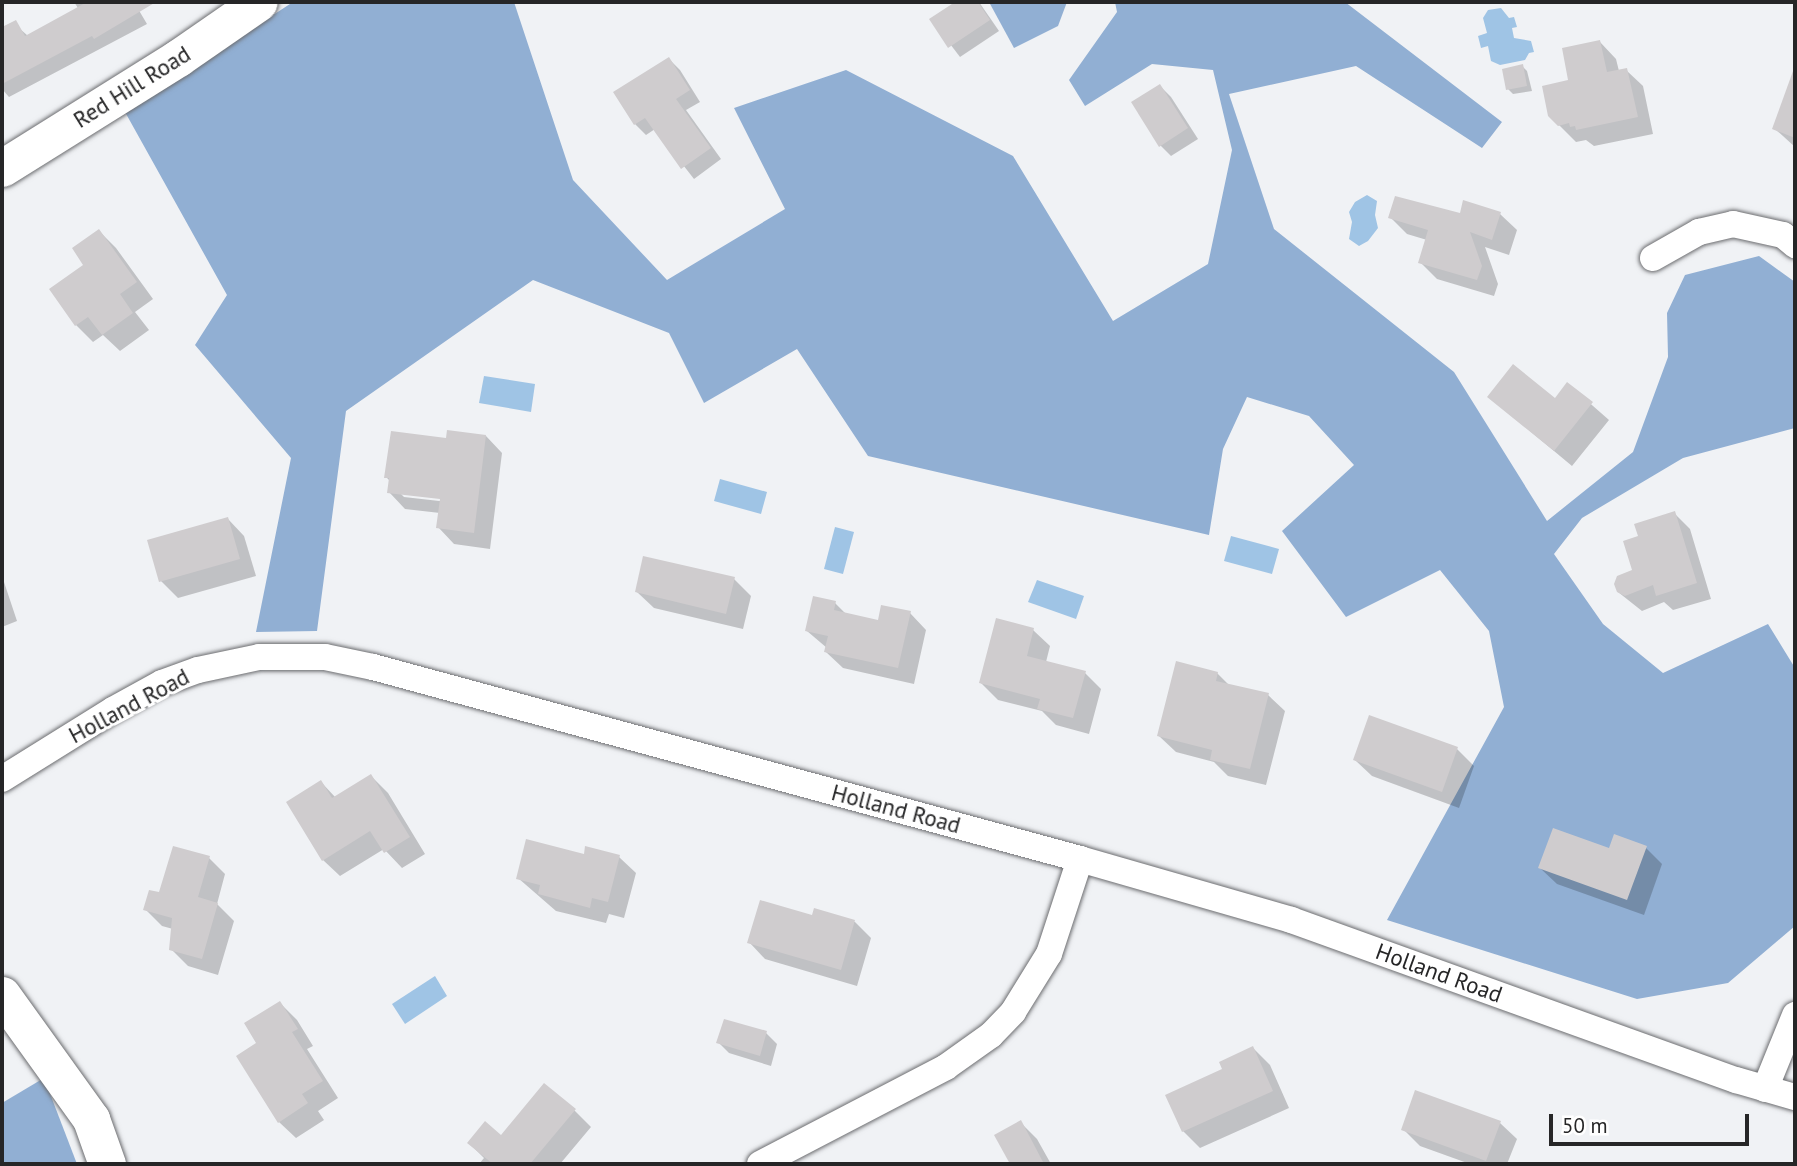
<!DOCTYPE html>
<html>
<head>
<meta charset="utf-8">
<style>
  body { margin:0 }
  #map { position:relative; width:1797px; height:1166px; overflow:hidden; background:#f0f2f5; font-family:"PT Sans",sans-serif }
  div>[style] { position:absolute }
  .forest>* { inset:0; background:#91afd3 }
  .water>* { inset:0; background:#9fc4e5 }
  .shadow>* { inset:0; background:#0003 }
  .building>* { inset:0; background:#cfccce }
  .roads { filter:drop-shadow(0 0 2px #6c6d70) drop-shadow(0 0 2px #6c6d70) }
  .street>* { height:26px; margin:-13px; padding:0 13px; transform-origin:13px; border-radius:13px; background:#fff }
  .secondary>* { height:37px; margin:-18.5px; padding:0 18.5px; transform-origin:18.5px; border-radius:18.5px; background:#fff }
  span { translate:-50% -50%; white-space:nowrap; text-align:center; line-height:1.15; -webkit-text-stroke:6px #fff; paint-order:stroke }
  .street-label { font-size:23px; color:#262627 }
  .frame { position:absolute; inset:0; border:4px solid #262627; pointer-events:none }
  .scale { position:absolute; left:1549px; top:1114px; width:200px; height:32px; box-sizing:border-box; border:4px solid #262627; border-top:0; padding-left:9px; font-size:21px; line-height:24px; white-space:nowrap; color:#262627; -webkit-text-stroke:5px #fff; paint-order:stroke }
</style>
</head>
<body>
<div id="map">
  <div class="forest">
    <i style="clip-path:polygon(293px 2px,514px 2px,573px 180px,667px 280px,785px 209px,734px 108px,846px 70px,1013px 156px,1113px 321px,1208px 264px,1232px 150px,1213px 70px,1152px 64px,1085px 106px,1069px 80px,1117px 12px,1115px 2px,1345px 2px,1502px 122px,1482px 148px,1356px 66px,1229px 94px,1274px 229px,1454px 372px,1547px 521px,1633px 452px,1668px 357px,1667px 313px,1685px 275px,1759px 256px,1795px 282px,1795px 428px,1683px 458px,1582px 518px,1554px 554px,1603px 624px,1663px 673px,1768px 624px,1795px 668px,1795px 926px,1728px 983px,1637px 999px,1387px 920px,1504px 707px,1489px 631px,1440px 570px,1346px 617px,1282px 531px,1354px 465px,1309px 416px,1247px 397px,1223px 449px,1209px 535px,868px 456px,797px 349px,704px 403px,669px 333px,533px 280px,346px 411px,317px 631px,256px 632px,291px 458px,195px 345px,227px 295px,125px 112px)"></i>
    <i style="clip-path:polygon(989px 2px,1067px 2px,1058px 26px,1014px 48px)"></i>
    <i style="clip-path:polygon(44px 1078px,77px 1164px,2px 1164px,2px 1103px)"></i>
  </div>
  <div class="water">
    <i style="clip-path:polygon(1501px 8px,1509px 18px,1514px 17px,1517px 27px,1512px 28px,1514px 38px,1531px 41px,1534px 52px,1529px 53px,1525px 60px,1500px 65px,1491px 61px,1488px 46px,1481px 48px,1478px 36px,1487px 33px,1483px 18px,1488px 10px)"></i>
    <i style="clip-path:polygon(1367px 195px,1377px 201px,1375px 215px,1378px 228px,1368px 241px,1359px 246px,1349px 239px,1352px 222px,1349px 212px,1355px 202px)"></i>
    <i style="clip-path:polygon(484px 376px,535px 384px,531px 412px,479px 403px)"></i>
    <i style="clip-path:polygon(720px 479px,767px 492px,761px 514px,714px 501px)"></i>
    <i style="clip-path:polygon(835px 527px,854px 532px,843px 574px,824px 569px)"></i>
    <i style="clip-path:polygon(1231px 536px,1279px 549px,1272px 574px,1224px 561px)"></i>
    <i style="clip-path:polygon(1037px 580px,1084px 596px,1076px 619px,1028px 602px)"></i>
    <i style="clip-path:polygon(435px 976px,447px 996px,405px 1024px,392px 1004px)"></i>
  </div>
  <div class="shadow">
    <i style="clip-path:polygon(74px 2px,134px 2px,147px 24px,9px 97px,2px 89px,2px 37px,19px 28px,28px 36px,78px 8px)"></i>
    <i style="clip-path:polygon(958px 2px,979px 2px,999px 31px,960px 57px,931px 19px)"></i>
    <i style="clip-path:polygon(1600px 42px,1616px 59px,1619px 71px,1626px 70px,1643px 86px,1653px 134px,1594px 146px,1586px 140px,1576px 142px,1549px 115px)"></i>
    <i style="clip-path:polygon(669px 59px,680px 70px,700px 102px,686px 110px,721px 159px,694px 179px,655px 129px,646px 135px,635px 124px)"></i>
    <i style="clip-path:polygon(1522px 66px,1527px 71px,1532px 91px,1513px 94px,1508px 89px)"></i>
    <i style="clip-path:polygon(1795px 76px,1795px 147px,1774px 128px)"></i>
    <i style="clip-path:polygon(1160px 86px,1171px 97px,1198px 139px,1171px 156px,1160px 145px)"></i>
    <i style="clip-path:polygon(1500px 214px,1517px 230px,1509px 255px,1485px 247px,1498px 284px,1494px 296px,1437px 279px,1420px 262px,1427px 240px,1407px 234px,1390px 217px)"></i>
    <i style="clip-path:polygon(99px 231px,116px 248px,153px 299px,135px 312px,149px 330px,120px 351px,103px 335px,93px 342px,76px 325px,86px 265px)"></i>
    <i style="clip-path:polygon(1568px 384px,1609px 420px,1572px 466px,1489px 397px,1555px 400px)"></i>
    <i style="clip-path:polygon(evenodd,486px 436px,502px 453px,490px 549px,454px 544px,438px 527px,440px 513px,405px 509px,389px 492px,390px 481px,386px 477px,447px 440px,486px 436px,400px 493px,448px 499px,448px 502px,404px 497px,400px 493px)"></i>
    <i style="clip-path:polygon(1674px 513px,1690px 529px,1711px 599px,1673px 610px,1664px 602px,1642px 611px,1618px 592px,1634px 571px,1640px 537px)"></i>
    <i style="clip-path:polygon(228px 519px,244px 536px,256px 576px,178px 598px,161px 581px)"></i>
    <i style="clip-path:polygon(2px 576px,17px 621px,2px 627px)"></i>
    <i style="clip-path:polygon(734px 579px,751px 596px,743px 629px,654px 608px,637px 592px)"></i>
    <i style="clip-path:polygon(835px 603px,847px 615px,879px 622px,910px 613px,926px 630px,914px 684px,843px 668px,826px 652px,827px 648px,807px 631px)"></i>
    <i style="clip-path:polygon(1033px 630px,1050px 646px,1046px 662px,1085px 673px,1101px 689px,1089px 734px,1056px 725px,1042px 711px,998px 700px,981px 683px)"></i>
    <i style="clip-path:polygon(1217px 673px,1230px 686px,1268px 695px,1285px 711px,1266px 785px,1228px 776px,1214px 762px,1176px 752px,1159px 736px)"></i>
    <i style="clip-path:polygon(1457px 749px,1474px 766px,1459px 808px,1372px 776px,1355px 760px)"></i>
    <i style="clip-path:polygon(371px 776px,388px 793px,425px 854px,402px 868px,384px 849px,340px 876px,323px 860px,321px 782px,336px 798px)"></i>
    <i style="clip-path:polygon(1646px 848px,1662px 864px,1644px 915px,1557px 884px,1540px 868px,1610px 850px)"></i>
    <i style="clip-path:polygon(585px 856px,619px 857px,636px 873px,624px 918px,609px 914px,606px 923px,556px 911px,518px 878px)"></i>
    <i style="clip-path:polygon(209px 858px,225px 874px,217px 904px,234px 921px,218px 975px,188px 966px,171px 949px,173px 929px,162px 926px,145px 909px)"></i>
    <i style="clip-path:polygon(815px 910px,855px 922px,871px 938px,857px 986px,765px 959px,749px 942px,813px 917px)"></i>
    <i style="clip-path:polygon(280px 1003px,297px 1020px,313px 1046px,307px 1049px,338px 1098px,318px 1111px,324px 1120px,296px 1138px,279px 1122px,259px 1044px)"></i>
    <i style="clip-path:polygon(766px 1033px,777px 1044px,771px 1066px,729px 1053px,718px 1042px)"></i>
    <i style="clip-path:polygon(1253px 1048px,1270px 1065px,1289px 1108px,1200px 1148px,1183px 1131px,1167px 1096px,1225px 1070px)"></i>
    <i style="clip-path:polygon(574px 1110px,591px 1127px,560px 1164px,479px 1164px,484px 1158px,469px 1143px,502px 1137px)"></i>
    <i style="clip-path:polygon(1021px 1123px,1037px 1139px,1051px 1164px,1008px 1164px,1011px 1162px)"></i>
    <i style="clip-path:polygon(1500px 1123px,1517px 1139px,1507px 1164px,1470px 1164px,1420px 1146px,1403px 1129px)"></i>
  </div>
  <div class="building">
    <i style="clip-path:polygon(87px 2px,156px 2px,94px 39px,92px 36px,2px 84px,2px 27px,16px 20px,25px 36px)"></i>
    <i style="clip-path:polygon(955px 2px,978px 2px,990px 20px,948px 48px,929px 19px)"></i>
    <i style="clip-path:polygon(1600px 40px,1607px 72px,1627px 68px,1638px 117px,1576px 130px,1575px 126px,1570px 127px,1569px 123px,1558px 126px,1548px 116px,1542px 86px,1568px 80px,1562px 48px)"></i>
    <i style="clip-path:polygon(669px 57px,690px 90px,676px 99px,711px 148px,681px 169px,645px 118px,634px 125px,613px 92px)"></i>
    <i style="clip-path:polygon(1523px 64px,1527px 86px,1506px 90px,1502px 69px)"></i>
    <i style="clip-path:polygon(1793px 71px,1795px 71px,1795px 138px,1772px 129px)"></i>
    <i style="clip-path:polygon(1160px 84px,1188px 128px,1159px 147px,1131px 102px)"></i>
    <i style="clip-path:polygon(1395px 196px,1460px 213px,1463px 200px,1501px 212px,1492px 240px,1470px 232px,1482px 266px,1477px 280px,1418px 263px,1428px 230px,1388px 218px)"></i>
    <i style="clip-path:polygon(99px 229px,137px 282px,120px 294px,133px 313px,102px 335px,88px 317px,75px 326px,49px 289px,83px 265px,72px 248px)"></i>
    <i style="clip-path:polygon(1513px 364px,1555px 398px,1567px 382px,1593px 402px,1554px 451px,1487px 397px)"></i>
    <i style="clip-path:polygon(447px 430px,486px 435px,474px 533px,436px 528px,440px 499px,387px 493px,389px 478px,384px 478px,391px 431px,446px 438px)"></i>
    <i style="clip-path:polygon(1675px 511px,1697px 583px,1656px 596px,1653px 585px,1625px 596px,1617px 592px,1614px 584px,1617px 576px,1632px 570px,1623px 541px,1638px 536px,1634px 524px)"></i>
    <i style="clip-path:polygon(228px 517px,240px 559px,159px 582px,147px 540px)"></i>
    <i style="clip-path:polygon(643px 556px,735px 577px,726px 614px,635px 592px)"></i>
    <i style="clip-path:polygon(813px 596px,836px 601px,834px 610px,878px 620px,881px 605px,911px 611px,898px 668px,824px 652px,828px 636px,805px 631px)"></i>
    <i style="clip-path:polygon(996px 618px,1034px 628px,1027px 656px,1086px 671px,1073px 718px,1037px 709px,1040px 699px,979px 683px)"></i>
    <i style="clip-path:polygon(1176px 661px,1218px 672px,1216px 681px,1269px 693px,1250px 769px,1210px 760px,1212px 750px,1157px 736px)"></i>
    <i style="clip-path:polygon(1369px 715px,1458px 747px,1442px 792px,1353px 760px)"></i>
    <i style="clip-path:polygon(371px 774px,410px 837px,384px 853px,370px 831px,322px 861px,286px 802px,321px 780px,332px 798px)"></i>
    <i style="clip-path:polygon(1553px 828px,1609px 848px,1614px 834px,1647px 846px,1627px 900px,1538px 868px)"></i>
    <i style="clip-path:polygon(526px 839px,584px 854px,585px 846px,620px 855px,608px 902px,592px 898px,590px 908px,538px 894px,540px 885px,516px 879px)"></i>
    <i style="clip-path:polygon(173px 846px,210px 856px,198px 897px,218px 903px,202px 959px,169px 950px,172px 918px,143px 910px,149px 890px,159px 892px)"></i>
    <i style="clip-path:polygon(760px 900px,812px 915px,814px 908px,855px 920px,841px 970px,747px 943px)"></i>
    <i style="clip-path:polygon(280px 1001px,298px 1029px,292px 1032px,323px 1081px,302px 1094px,308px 1103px,278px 1123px,236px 1056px,256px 1043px,244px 1023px)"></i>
    <i style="clip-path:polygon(724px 1019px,767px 1031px,760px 1056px,716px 1043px)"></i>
    <i style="clip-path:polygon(1253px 1046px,1273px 1091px,1182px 1132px,1165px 1095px,1222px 1069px,1219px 1062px)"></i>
    <i style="clip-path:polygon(544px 1083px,576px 1109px,530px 1164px,493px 1164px,467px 1143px,485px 1121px,501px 1135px)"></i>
    <i style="clip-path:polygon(1415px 1090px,1501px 1121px,1486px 1161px,1401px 1130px)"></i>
    <i style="clip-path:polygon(1021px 1120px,1044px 1164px,1010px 1164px,994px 1135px)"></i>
  </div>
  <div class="roads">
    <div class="street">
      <i style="left:1653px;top:258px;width:53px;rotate:-29.5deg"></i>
      <i style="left:1699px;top:232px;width:35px;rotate:-13deg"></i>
      <i style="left:1733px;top:224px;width:51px;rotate:12.4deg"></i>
      <i style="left:1783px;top:235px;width:16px;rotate:40deg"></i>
      <i style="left:2px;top:779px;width:131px;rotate:-31.9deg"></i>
      <i style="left:113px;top:710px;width:56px;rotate:-28.9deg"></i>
      <i style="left:162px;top:683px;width:38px;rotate:-20deg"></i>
      <i style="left:198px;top:670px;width:62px;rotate:-12deg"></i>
      <i style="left:259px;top:657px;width:66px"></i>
      <i style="left:325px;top:657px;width:49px;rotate:11.8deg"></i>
      <i style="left:373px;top:667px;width:733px;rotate:15.19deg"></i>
      <i style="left:1080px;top:859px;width:220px;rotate:16.1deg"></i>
      <i style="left:1291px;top:920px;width:473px;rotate:19.8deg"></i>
      <i style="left:1736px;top:1080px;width:61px;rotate:16.1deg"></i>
      <i style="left:1765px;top:1089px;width:80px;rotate:-67.9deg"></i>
      <i style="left:760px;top:1164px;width:210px;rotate:-27.5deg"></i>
      <i style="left:946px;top:1067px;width:55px;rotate:-35.4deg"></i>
      <i style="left:991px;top:1035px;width:32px;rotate:-46deg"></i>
      <i style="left:1013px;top:1012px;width:68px;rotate:-58.2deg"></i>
      <i style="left:1049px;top:954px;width:100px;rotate:-71.9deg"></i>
    </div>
    <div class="secondary">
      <i style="left:2px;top:168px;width:208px;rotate:-32deg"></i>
      <i style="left:178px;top:58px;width:98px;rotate:-34.7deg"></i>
      <i style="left:2px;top:995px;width:153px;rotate:54.3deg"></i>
      <i style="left:91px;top:1119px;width:48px;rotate:70.4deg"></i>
    </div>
  </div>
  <div class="street-label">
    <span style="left:132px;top:87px;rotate:-32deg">Red Hill Road</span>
    <span style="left:129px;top:706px;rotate:-28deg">Holland Road</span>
    <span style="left:896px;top:809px;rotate:15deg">Holland Road</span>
    <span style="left:1439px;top:973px;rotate:20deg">Holland Road</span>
  </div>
  <div class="frame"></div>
  <div class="scale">50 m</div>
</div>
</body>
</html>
